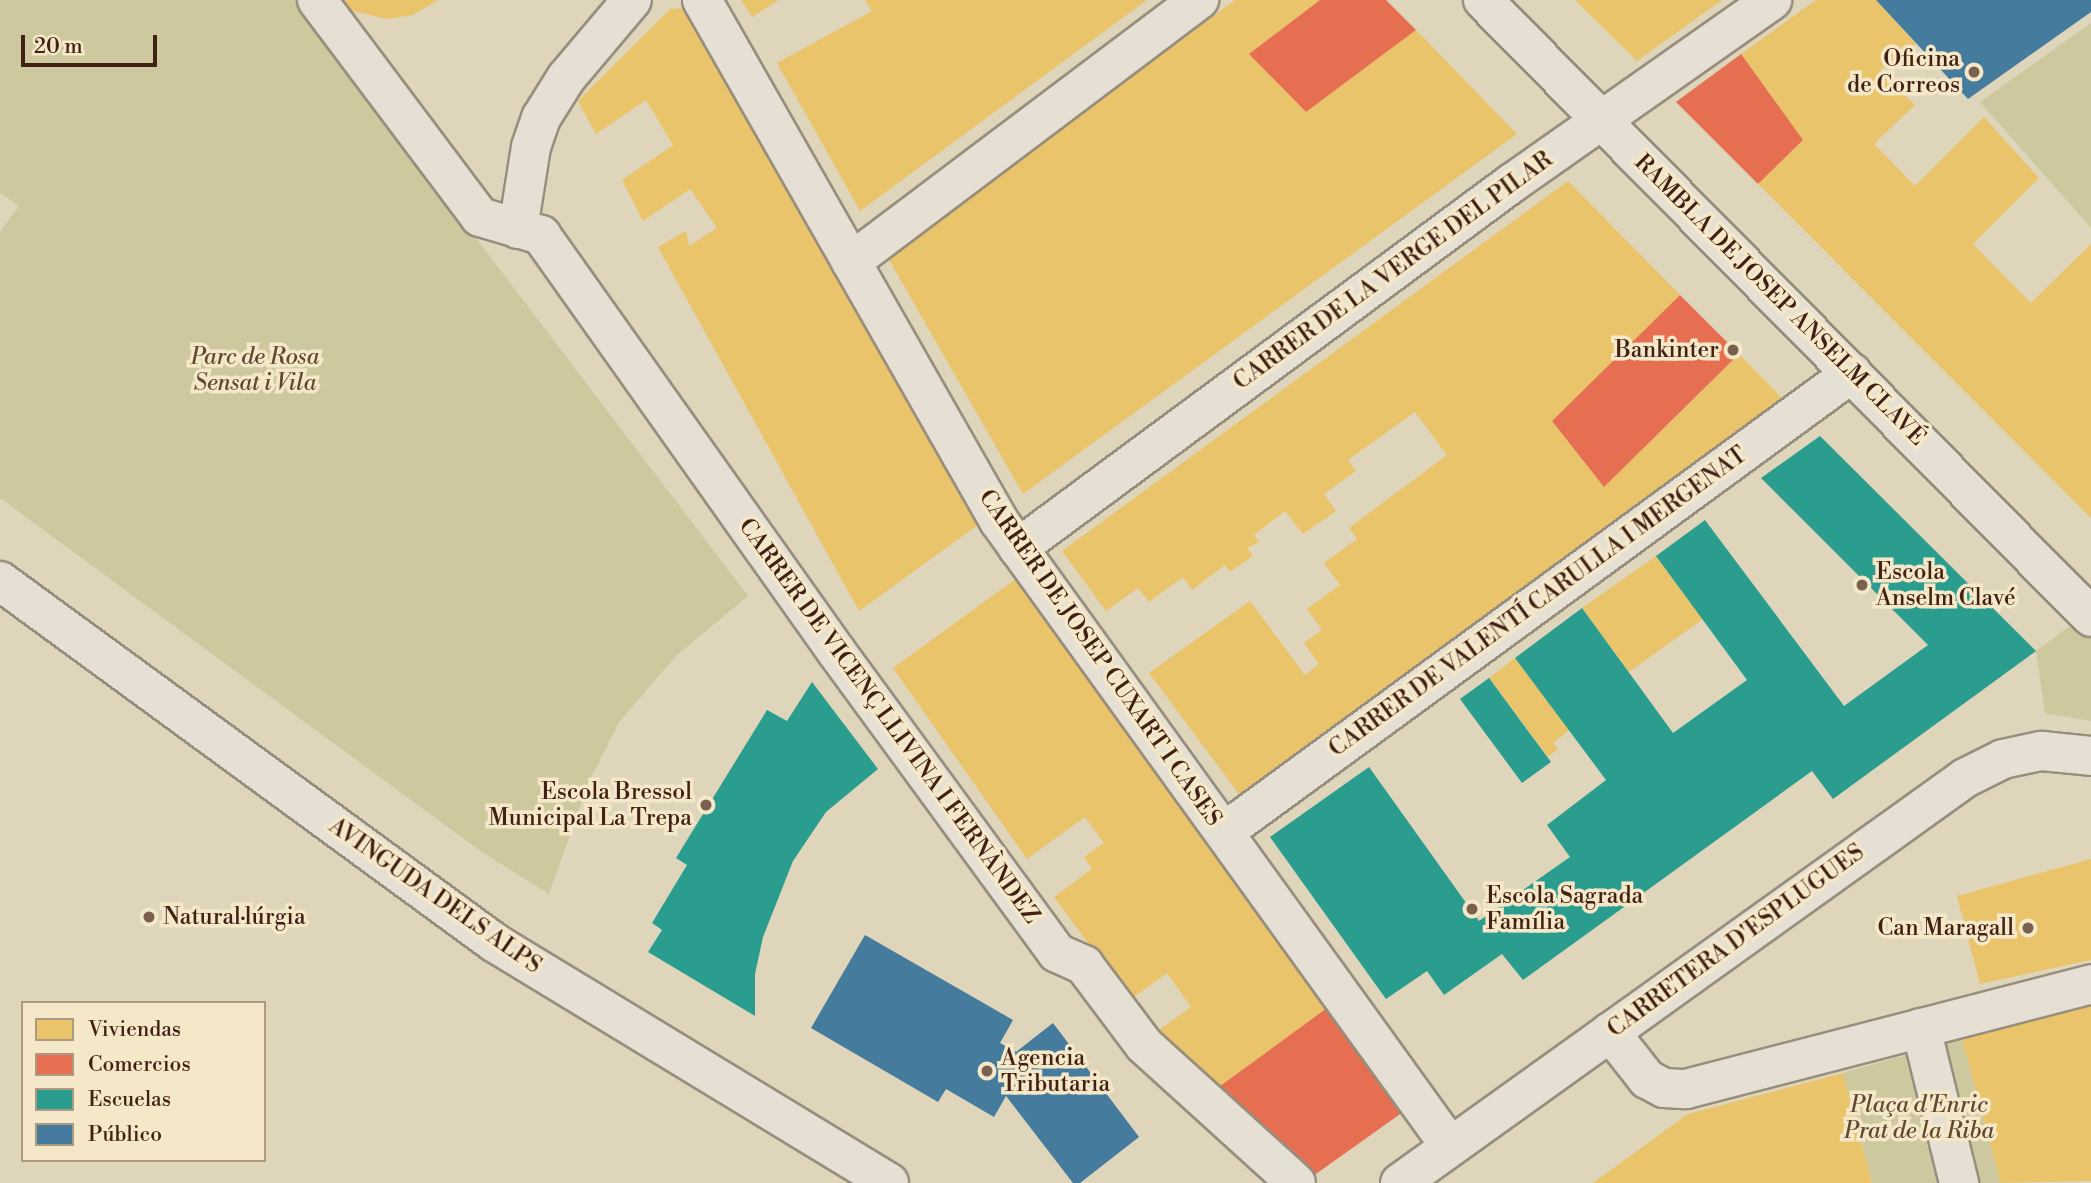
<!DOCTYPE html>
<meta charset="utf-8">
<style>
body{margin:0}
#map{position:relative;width:2091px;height:1183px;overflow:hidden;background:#dfd5bb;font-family:"Libre Bodoni",serif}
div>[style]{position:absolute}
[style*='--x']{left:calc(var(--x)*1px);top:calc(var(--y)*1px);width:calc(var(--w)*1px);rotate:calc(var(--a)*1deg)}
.green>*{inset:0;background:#cdc89d}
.homes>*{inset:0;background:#e9c46a}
.shops>*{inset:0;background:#e76f51}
.schools>*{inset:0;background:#2a9d8f}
.public>*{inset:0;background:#457b9d}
.roads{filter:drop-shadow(2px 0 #988e7d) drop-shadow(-2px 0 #988e7d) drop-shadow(0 2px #988e7d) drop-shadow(0 -2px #988e7d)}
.minor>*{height:38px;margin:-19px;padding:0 19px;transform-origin:19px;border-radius:19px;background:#e5e0d3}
.dots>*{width:19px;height:19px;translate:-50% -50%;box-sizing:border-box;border:4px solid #f4e8c9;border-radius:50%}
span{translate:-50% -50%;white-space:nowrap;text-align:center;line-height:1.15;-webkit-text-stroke:7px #f4e8c9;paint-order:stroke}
.poi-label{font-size:23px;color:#422115}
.right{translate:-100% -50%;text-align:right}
.left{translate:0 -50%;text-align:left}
.street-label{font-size:23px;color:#422115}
.park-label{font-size:23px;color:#614831;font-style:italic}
.legend{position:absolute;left:21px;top:1001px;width:245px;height:161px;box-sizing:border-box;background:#f4e8c9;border:2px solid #ad9881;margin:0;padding:9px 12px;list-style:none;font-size:21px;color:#422115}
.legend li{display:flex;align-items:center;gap:14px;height:35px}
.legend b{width:35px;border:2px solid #ad9881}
.scale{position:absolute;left:21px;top:35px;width:136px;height:32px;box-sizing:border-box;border:4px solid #422115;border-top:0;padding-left:9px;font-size:21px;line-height:24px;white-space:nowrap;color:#422115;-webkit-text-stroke:5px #f4e8c9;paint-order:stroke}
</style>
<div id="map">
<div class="green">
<i style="clip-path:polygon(0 0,295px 0,748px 596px,677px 655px,619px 722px,588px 784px,549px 894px,479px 850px,0 498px,0 232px,19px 206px,0 193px)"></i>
<i style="clip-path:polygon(2091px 23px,2091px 228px,1980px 102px)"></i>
<i style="clip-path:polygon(2091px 611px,2091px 721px,2045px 713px,2036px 651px)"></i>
<i style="clip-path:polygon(1963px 1039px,2001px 1183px,1872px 1183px,1843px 1073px)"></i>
</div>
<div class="homes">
<i style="clip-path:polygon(338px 0,438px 0,413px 15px,387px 19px,353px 11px)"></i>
<i style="clip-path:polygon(741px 0,779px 0,752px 17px)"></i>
<i style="clip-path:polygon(865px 0,1147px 0,860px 211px,777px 63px,872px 11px)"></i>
<i style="clip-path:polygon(1235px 0,1320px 0,1249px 54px,1306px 112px,1416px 30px,1517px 134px,1023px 494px,888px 258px)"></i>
<i style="clip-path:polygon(1575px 0,1722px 0,1637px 61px)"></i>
<i style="clip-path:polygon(1816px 0,1876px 0,1916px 44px,1880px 70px,1915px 105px,1874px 144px,1915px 186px,1984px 117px,2039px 178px,1973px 244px,2031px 303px,2091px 244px,2091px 518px,1758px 184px,1803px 140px,1741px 54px)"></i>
<i style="clip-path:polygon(686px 8px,978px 525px,859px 611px,658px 247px,686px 231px,689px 246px,717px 228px,690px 189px,643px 221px,622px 180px,673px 145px,646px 100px,596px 134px,578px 101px,670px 9px)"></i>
<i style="clip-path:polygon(1568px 181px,1680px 295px,1552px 421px,1604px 487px,1739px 354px,1782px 398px,1239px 794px,1149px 673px,1250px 601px,1305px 675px,1319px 664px,1304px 643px,1322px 630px,1307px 609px,1340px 585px,1324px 563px,1357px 539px,1349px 528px,1447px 455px,1415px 412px,1348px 460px,1356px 471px,1324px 494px,1336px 511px,1303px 534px,1285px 511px,1254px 535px,1259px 542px,1247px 548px,1253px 556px,1230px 572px,1225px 565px,1192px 590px,1183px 577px,1149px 602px,1138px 588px,1106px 611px,1062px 551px)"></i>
<i style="clip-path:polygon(1656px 556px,1703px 619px,1629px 672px,1582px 608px)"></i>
<i style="clip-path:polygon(1017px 578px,1327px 1008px,1216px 1089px,1155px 1033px,1191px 1007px,1167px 973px,1130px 1000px,1054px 897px,1092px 869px,1084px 857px,1104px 843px,1085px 817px,1027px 859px,893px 668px)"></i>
<i style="clip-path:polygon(1515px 658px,1571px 729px,1553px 743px,1558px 749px,1548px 757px,1489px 678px)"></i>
<i style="clip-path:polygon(2091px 859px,2091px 960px,1980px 984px,1957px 896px)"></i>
<i style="clip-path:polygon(2091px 1005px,2091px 1181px,2001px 1183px,1962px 1039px)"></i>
<i style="clip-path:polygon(1843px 1073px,1872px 1183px,1593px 1183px,1688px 1114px)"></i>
</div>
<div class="shops">
<i style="clip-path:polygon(1320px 0,1386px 0,1416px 30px,1306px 112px,1249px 54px)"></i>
<i style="clip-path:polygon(1741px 54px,1803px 140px,1758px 184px,1676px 102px)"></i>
<i style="clip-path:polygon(1680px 295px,1739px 354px,1604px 487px,1552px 421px)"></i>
<i style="clip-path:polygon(1327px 1008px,1403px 1112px,1313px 1176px,1216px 1089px)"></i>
</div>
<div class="schools">
<i style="clip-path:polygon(1820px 436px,2036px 651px,1833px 799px,1812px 771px,1523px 980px,1502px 954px,1444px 995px,1427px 971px,1386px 999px,1270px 837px,1369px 767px,1479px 921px,1570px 857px,1547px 825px,1606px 780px,1515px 658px,1582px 608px,1673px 733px,1747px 680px,1656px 556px,1705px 520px,1844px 706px,1928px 645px,1761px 478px)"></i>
<i style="clip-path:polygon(1489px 678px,1551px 762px,1522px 783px,1460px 699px)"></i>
<i style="clip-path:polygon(812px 682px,878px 769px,826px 812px,793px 861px,763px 937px,755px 974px,755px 1016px,648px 952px,662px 930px,652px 923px,687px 865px,676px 858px,767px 710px,787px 721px)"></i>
</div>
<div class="public">
<i style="clip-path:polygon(1876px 0,2091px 0,2091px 12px,1968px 99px)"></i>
<i style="clip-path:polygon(865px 935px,1013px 1020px,1000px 1043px,1016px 1052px,1053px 1023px,1139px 1137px,1080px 1183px,1073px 1183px,1006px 1096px,994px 1117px,946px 1089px,938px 1102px,811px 1028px)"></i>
</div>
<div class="roads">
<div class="minor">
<i style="--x:317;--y:0;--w:271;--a:53.1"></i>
<i style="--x:480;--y:217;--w:64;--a:16.4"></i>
<i style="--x:541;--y:235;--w:510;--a:54.66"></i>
<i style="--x:836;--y:651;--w:374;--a:53.8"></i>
<i style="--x:1057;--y:953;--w:30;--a:24"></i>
<i style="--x:1084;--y:965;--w:100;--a:53.1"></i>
<i style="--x:1144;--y:1045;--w:205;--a:42.2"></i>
<i style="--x:702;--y:0;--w:600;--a:60.31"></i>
<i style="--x:999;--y:521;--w:771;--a:54.19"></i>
<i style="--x:1483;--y:0;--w:866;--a:45.42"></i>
<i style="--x:518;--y:229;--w:83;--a:-81"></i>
<i style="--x:531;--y:147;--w:31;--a:-71"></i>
<i style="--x:541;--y:118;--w:47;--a:-58"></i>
<i style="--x:566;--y:78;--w:102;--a:-49.8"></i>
<i style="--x:851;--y:262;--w:436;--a:-37"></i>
<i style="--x:1018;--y:548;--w:614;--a:-36.46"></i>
<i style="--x:1512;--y:183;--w:318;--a:-35.1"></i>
<i style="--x:0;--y:581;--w:613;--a:36.18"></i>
<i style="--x:495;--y:943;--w:461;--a:31.3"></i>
<i style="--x:1224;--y:832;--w:778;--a:-36.16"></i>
<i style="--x:1921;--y:1028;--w:160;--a:76.2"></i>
<i style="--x:1610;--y:1032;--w:60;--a:51.8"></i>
<i style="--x:1647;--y:1079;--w:19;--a:28"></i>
<i style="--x:1664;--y:1088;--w:22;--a:3"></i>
<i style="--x:1686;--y:1089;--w:418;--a:-14.5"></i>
<i style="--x:1400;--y:1183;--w:695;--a:-35.63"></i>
<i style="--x:1965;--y:778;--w:42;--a:-26.6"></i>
<i style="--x:2003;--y:759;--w:40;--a:-12"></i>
<i style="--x:2042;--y:751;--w:49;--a:5.8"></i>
</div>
</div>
<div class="dots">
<i style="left:1974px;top:72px;background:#79604f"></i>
<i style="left:1733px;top:350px;background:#79604f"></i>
<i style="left:1862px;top:585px;background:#79604f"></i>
<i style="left:706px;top:805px;background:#79604f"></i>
<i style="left:1472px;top:909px;background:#79604f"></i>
<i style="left:149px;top:917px;background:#79604f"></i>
<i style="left:2028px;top:928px;background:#79604f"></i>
<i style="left:987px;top:1071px;background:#79604f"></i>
</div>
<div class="poi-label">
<span class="right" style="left:1960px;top:72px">Oficina<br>de Correos</span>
<span class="right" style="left:1719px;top:350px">Bankinter</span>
<span class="left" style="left:1876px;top:585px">Escola<br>Anselm Clavé</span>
<span class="right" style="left:692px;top:805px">Escola Bressol<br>Municipal La Trepa</span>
<span class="left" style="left:1486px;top:909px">Escola Sagrada<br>Família</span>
<span class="left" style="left:163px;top:917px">Natural·lúrgia</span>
<span class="right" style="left:2014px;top:928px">Can Maragall</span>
<span class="left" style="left:1001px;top:1071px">Agencia<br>Tributaria</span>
</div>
<div class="street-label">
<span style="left:1393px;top:271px;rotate:-36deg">CARRER DE LA VERGE DEL PILAR</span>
<span style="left:1780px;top:300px;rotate:45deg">RAMBLA DE JOSEP ANSELM CLAVÉ</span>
<span style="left:1538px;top:602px;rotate:-36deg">CARRER DE VALENTÍ CARULLA I MERGENAT</span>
<span style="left:1100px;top:658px;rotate:55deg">CARRER DE JOSEP CUXART I CASES</span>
<span style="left:889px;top:721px;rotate:54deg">CARRER DE VICENÇ LLIVINA I FERNÀNDEZ</span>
<span style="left:435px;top:896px;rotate:35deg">AVINGUDA DELS ALPS</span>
<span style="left:1736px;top:941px;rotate:-36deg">CARRETERA D'ESPLUGUES</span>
</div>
<div class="park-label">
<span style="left:255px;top:370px">Parc de Rosa<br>Sensat i Vila</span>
<span style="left:1919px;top:1118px">Plaça d'Enric<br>Prat de la Riba</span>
</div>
<ul class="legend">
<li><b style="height:19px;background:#e9c46a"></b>Viviendas</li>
<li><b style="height:19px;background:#e76f51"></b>Comercios</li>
<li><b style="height:19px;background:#2a9d8f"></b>Escuelas</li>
<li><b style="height:19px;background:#457b9d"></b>Público</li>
</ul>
<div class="scale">20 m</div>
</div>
